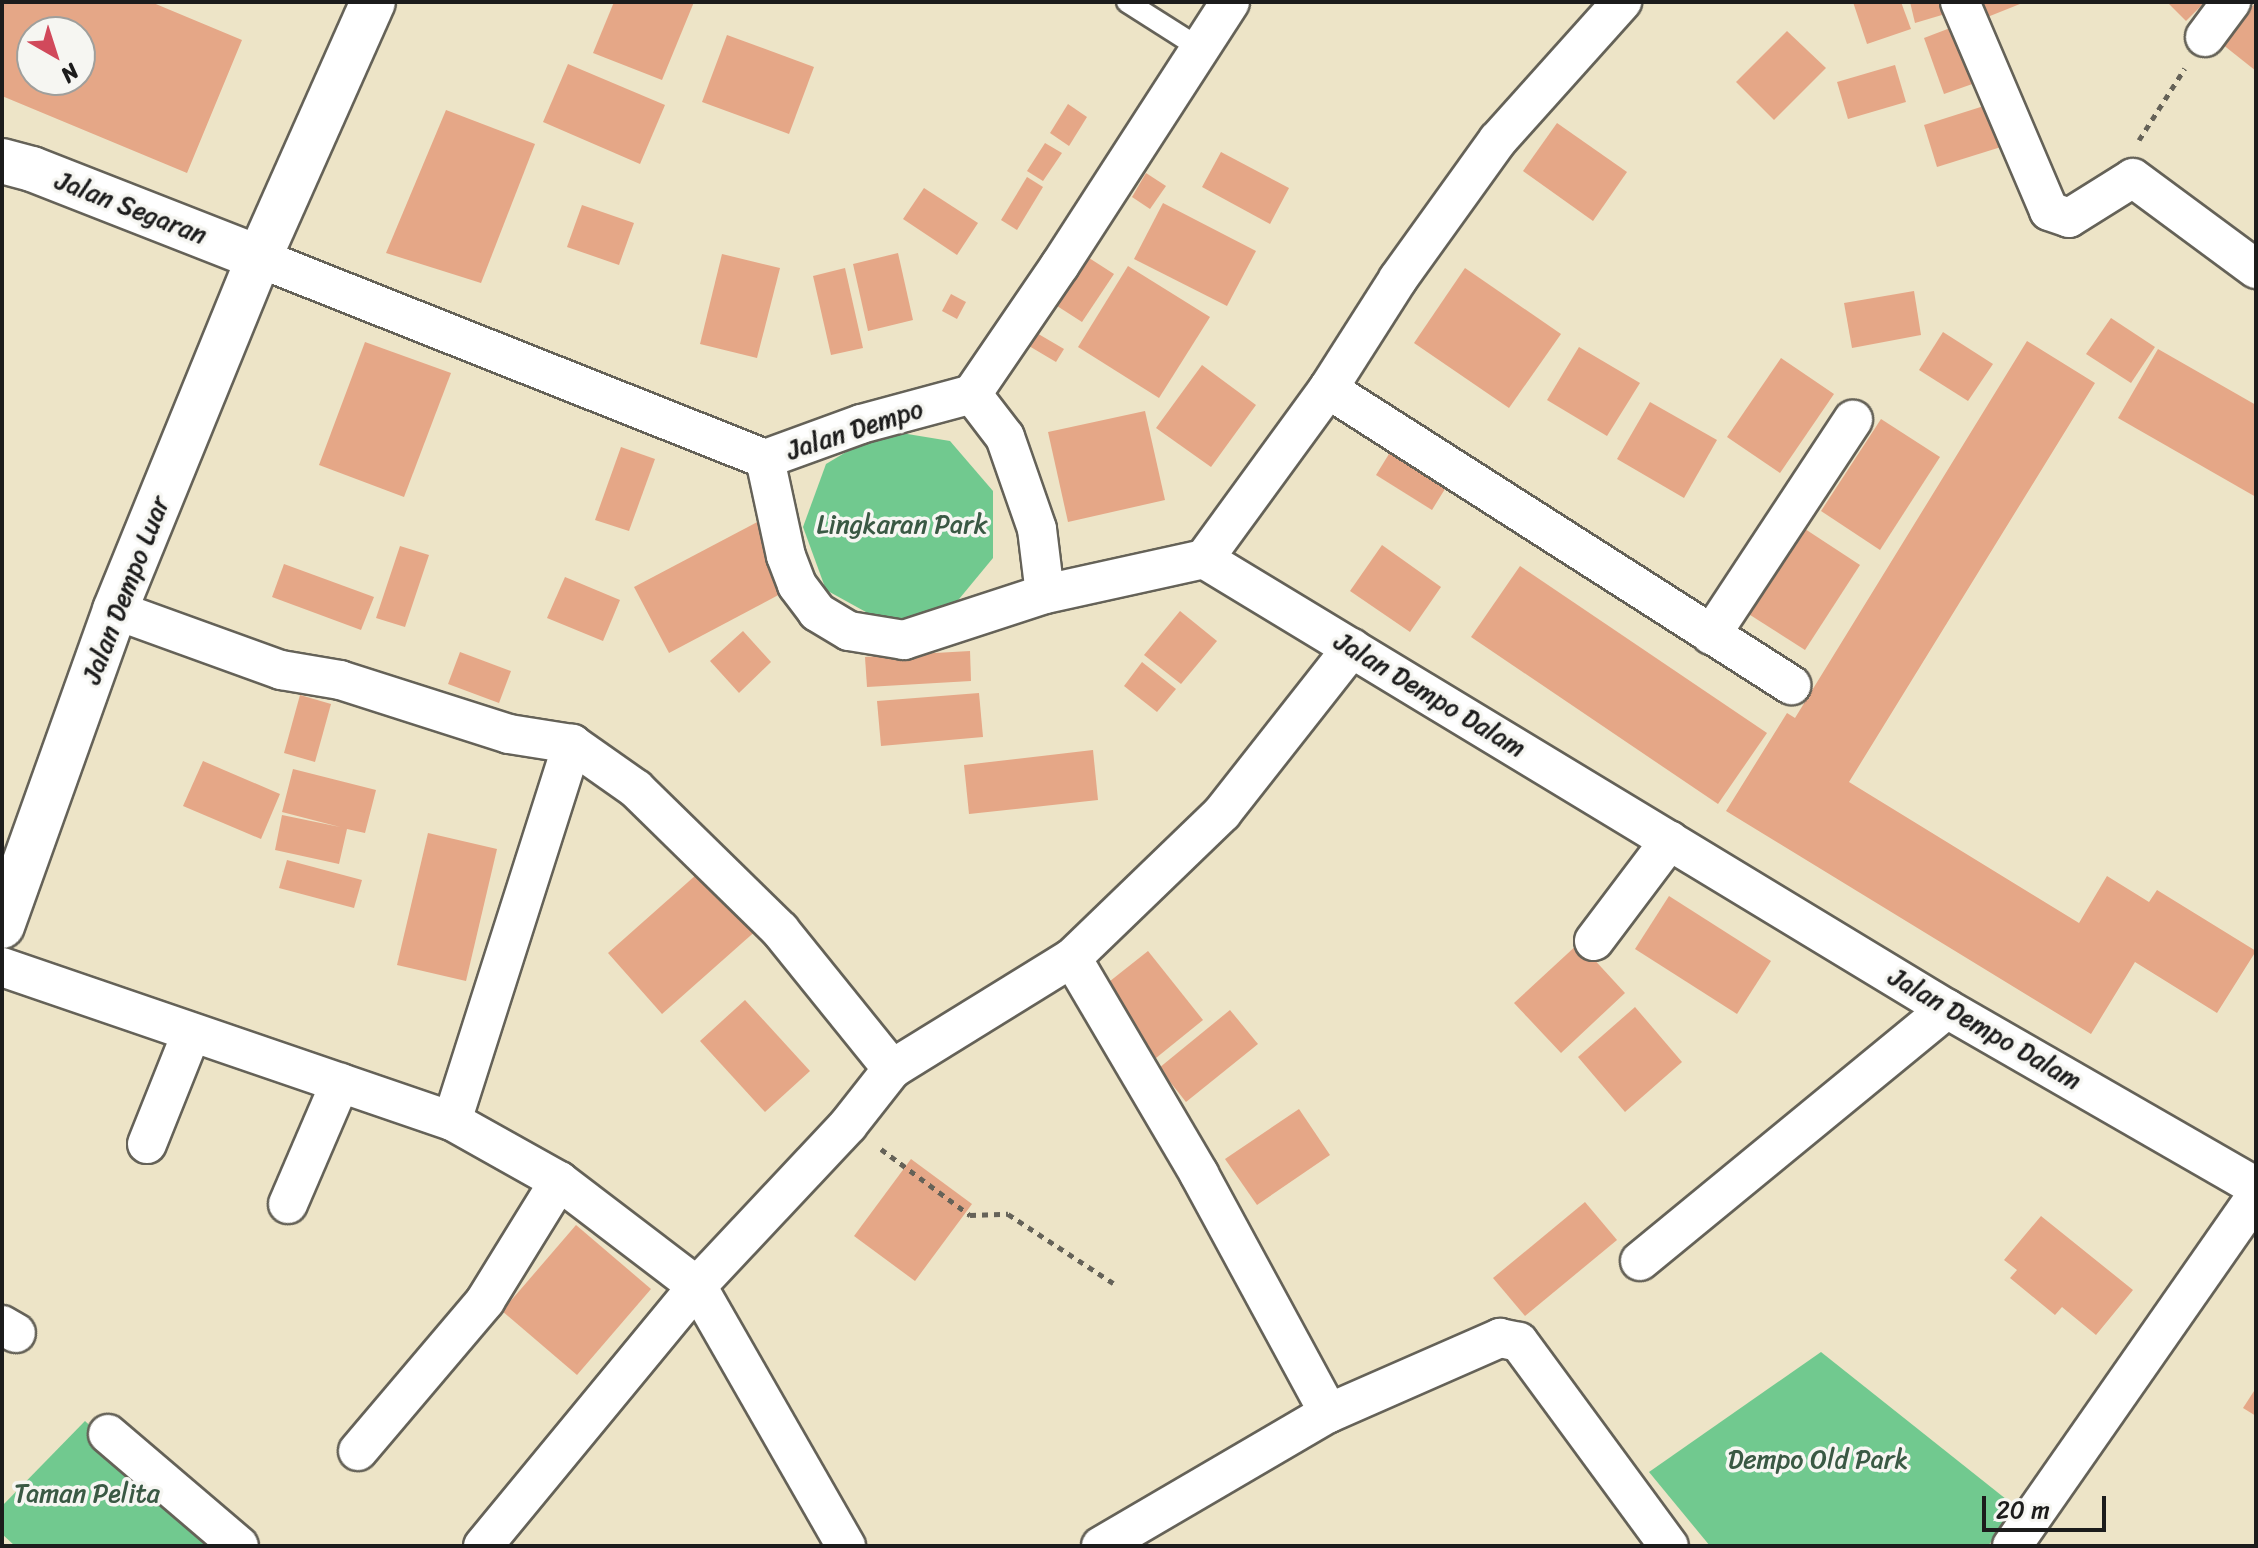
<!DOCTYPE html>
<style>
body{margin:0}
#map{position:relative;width:2258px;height:1548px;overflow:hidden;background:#ede4c7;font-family:Sriracha,sans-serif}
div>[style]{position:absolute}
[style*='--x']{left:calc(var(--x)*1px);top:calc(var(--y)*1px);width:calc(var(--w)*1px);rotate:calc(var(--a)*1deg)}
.green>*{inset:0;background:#71c98f}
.building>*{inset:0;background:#e5a787}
.path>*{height:5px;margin-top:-2.5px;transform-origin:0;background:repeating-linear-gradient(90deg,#656258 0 6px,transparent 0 12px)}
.roads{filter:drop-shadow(2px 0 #656258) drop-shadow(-2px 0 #656258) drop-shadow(0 2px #656258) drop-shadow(0 -2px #656258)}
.lane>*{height:20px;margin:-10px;padding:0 10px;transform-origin:10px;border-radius:10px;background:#fff}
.street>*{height:38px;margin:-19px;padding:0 19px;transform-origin:19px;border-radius:19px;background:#fff}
.secondary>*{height:44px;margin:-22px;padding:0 22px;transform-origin:22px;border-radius:22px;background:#fff}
span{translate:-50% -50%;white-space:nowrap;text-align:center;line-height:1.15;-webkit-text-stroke:7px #f6f6f2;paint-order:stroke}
.street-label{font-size:26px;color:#1c1c1c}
.park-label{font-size:26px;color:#3a5944}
.frame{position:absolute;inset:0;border:4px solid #1c1c1c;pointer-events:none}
.north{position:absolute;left:16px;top:16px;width:80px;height:80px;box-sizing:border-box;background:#f6f6f2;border:2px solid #9f9f9c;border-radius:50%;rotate:141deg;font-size:22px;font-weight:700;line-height:32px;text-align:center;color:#1c1c1c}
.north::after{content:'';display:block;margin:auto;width:28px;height:36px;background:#d1495b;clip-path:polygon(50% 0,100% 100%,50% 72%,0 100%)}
.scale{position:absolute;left:1982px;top:1496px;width:124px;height:36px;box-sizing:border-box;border:4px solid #1c1c1c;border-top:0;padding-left:10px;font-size:24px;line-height:28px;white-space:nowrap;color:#1c1c1c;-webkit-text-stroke:6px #f6f6f2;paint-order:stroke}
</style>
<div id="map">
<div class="green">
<i style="clip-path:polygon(883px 430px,950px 441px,993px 491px,993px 558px,950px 610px,884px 622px,826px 590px,803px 527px,826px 464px)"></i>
<i style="clip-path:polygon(1821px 1352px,2016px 1507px,1988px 1546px,1710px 1546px,1649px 1472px)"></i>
<i style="clip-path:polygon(85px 1421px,221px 1546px,15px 1546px,2px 1534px,2px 1506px)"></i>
</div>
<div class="building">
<i style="clip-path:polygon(evenodd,2px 2px,151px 2px,242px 40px,187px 173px,2px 96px,2px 2px,32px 32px,80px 32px,80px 80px,32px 80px,32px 32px)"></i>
<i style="clip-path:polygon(614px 2px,694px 2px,662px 80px,593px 53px)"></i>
<i style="clip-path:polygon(1853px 2px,1901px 2px,1911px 29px,1867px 44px)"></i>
<i style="clip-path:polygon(1910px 2px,1950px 2px,1952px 12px,1915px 23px)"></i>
<i style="clip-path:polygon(1979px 2px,2025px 2px,1985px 18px)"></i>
<i style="clip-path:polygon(2167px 2px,2205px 2px,2186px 21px)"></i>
<i style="clip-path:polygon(2256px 2px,2256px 71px,2222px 44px)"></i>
<i style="clip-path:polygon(1958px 25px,1978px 82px,1944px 94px,1924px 38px)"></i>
<i style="clip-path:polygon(1787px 31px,1826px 68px,1774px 120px,1736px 82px)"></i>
<i style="clip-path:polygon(727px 35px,814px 67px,789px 134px,702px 102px)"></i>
<i style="clip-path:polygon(568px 64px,665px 105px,640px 164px,543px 122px)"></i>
<i style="clip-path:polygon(1895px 65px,1906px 102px,1848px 119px,1837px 82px)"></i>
<i style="clip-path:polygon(1068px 104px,1087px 117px,1069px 146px,1050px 133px)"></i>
<i style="clip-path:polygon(1987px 105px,2001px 147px,1937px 167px,1924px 125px)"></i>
<i style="clip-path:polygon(446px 110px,535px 144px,481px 283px,386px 253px)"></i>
<i style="clip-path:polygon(1557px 123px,1627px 172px,1593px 221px,1523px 171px)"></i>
<i style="clip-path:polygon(1045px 143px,1062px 153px,1043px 181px,1027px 171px)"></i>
<i style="clip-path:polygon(1221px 152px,1289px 188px,1270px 224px,1202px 187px)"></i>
<i style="clip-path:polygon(1146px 173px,1166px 186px,1150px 209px,1132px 197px)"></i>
<i style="clip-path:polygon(1027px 177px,1043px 187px,1017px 230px,1001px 220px)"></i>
<i style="clip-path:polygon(924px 188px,978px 223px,957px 255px,903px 219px)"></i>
<i style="clip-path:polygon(1163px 203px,1256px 251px,1227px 306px,1134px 259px)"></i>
<i style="clip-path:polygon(582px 205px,634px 223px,619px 265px,567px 247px)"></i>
<i style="clip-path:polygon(898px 253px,913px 320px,868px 331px,853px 264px)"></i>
<i style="clip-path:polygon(722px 254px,780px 268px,757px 358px,700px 344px)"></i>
<i style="clip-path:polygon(1086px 256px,1114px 274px,1082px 322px,1054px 304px)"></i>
<i style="clip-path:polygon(1128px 266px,1210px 317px,1159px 398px,1078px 347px)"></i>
<i style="clip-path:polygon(845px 268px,863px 348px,831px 355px,813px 276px)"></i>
<i style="clip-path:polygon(1465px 268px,1561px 334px,1509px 408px,1414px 343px)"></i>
<i style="clip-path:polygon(1914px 291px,1921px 335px,1852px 348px,1844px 303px)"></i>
<i style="clip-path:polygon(951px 294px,966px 302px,957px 319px,942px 311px)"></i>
<i style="clip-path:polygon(2111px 318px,2155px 347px,2131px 383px,2086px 354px)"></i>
<i style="clip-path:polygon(1035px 332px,1064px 349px,1056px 362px,1029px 346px)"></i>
<i style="clip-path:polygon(1943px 332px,1993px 364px,1968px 401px,1919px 370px)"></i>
<i style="clip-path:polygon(2027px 341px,2095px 383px,1849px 782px,2079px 923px,2107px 876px,2149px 902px,2157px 890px,2256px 951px,2217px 1013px,2135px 962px,2091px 1034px,1726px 811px,1787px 713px,1795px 718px)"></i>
<i style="clip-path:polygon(365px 342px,451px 373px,404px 497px,319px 465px)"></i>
<i style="clip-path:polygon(1579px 347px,1640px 383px,1607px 436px,1547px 400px)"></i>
<i style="clip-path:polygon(2158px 349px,2256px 405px,2256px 497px,2118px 418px)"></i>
<i style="clip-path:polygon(1781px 358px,1834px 394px,1780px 473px,1727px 437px)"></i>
<i style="clip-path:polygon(1202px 365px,1256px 405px,1211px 467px,1156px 428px)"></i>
<i style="clip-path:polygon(1650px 402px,1717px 440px,1684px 498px,1617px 459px)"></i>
<i style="clip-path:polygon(1145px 411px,1165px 500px,1068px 522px,1048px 432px)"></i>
<i style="clip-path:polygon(1881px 419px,1940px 457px,1880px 550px,1821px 511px)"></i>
<i style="clip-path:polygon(1397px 441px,1453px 476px,1432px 510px,1376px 475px)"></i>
<i style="clip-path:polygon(621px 447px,655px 459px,629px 531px,595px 520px)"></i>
<i style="clip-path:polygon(765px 518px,786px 591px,669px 653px,634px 587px)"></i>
<i style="clip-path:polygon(1802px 527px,1860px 565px,1805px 650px,1747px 613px)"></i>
<i style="clip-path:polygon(1382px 545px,1441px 587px,1410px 632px,1350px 591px)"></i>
<i style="clip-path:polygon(400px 546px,429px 555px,405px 627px,376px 618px)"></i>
<i style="clip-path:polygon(284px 564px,374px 597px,361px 630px,272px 597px)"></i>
<i style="clip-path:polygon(1520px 566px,1767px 733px,1718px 804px,1471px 637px)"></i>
<i style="clip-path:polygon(565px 577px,620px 600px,603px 641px,547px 618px)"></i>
<i style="clip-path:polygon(1180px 611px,1217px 641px,1181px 684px,1144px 655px)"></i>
<i style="clip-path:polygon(743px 631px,771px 662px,739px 693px,710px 661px)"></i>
<i style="clip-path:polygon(970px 651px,971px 681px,867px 687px,865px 657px)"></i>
<i style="clip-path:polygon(460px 652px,511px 671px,499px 703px,448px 684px)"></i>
<i style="clip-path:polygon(1142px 662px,1176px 689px,1157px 712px,1124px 686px)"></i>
<i style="clip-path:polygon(979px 693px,983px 737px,881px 746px,877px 701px)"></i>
<i style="clip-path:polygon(300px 695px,331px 704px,315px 762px,284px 753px)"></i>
<i style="clip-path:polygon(1093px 750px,1098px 800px,969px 814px,964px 765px)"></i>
<i style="clip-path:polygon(203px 761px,280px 794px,261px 839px,183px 806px)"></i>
<i style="clip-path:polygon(293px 769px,376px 790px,365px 833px,347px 829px,339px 864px,275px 850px,282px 815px,340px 827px,282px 812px)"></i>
<i style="clip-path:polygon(428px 833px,497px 849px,466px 981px,397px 965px)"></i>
<i style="clip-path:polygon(287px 860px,362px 880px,354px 908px,279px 888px)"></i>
<i style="clip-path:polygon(705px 867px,759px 928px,662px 1014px,608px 953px)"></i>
<i style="clip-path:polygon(1669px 896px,1771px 961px,1737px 1014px,1635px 949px)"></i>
<i style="clip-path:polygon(1579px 943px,1625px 993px,1561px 1053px,1514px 1003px)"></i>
<i style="clip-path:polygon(1148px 951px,1203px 1020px,1156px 1058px,1100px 989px)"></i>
<i style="clip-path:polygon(745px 1000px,810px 1071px,765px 1112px,700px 1041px)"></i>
<i style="clip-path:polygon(1635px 1007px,1682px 1062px,1625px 1112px,1578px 1057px)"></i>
<i style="clip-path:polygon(1230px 1010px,1258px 1044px,1186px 1102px,1159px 1068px)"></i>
<i style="clip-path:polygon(1299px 1109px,1330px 1155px,1257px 1205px,1225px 1159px)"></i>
<i style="clip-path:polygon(911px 1159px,972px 1204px,915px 1281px,854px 1236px)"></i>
<i style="clip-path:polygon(1585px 1202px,1617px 1240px,1525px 1316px,1493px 1278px)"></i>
<i style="clip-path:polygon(2041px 1216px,2133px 1290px,2096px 1335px,2062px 1307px,2055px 1315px,2010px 1278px,2017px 1270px,2004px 1260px)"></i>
<i style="clip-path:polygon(576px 1225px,651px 1289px,577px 1375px,502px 1311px)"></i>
<i style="clip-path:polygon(2256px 1388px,2256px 1416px,2243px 1408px)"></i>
</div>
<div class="path">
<i style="--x:2139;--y:140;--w:85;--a:-57.4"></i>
<i style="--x:881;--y:1149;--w:111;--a:36.6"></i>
<i style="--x:970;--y:1215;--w:38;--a:-2"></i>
<i style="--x:1008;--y:1214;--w:126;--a:33.3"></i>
</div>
<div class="roads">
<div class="lane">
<i style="--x:1127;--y:2;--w:88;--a:32.4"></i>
</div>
<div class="street">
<i style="--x:1960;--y:2;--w:227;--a:66.9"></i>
<i style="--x:2049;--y:211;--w:21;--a:19"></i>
<i style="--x:2069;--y:218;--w:75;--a:-32"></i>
<i style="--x:2133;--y:178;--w:153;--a:36.5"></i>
<i style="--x:2205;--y:37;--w:44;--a:-53.4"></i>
<i style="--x:259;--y:258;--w:544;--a:21.66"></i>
<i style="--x:765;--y:459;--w:102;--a:-20"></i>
<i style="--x:861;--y:424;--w:115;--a:-15.1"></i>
<i style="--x:972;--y:394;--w:156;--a:-55.7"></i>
<i style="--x:1060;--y:265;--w:313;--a:-57.1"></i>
<i style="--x:1328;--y:389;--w:550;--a:32.59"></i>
<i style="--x:972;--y:394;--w:54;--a:52.5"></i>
<i style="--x:1005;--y:437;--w:97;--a:70.8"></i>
<i style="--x:1037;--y:529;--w:65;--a:83"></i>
<i style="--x:765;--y:459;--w:99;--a:77.8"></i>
<i style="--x:786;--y:556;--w:31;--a:69"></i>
<i style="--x:797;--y:585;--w:34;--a:53"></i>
<i style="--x:817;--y:612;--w:37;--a:31"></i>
<i style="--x:849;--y:631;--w:56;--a:9.3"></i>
<i style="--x:904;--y:640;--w:148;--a:-18.1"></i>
<i style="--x:1045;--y:594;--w:163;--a:-12.4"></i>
<i style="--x:1204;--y:559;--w:869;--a:31.2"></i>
<i style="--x:1947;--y:1009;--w:357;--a:29.9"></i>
<i style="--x:1204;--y:559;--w:210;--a:-53.9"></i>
<i style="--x:1328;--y:389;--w:130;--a:-57.5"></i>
<i style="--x:1398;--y:279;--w:171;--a:-54.3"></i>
<i style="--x:1498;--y:140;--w:186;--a:-48.1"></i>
<i style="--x:115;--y:610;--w:177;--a:19.9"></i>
<i style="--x:281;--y:670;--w:60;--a:9.6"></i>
<i style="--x:340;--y:680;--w:177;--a:17.7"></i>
<i style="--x:509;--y:734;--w:64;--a:9"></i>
<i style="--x:572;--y:744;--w:78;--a:35.1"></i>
<i style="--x:636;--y:789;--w:202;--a:44.4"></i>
<i style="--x:780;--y:930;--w:179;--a:51.1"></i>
<i style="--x:1711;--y:635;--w:258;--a:-56.6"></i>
<i style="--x:1594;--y:941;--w:126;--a:-53"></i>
<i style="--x:1072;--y:958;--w:251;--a:59.5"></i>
<i style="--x:1199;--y:1174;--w:272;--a:61.5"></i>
<i style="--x:1329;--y:1413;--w:187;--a:-23.7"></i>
<i style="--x:1500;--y:1338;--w:19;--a:12"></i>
<i style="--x:1519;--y:1342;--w:253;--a:53.7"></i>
<i style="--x:2;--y:967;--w:476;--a:18.9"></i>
<i style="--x:452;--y:1121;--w:123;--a:29.3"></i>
<i style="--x:559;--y:1181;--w:173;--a:37.3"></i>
<i style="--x:697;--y:1286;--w:300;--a:60.2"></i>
<i style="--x:452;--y:1121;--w:396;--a:-72.3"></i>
<i style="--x:147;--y:1144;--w:118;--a:-68.2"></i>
<i style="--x:288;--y:1204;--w:132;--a:-66.7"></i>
<i style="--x:1640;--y:1261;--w:397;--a:-39.4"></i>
<i style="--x:2;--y:1325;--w:16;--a:30"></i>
<i style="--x:108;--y:1434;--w:172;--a:40.5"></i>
<i style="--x:358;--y:1451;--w:197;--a:-49.7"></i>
<i style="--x:485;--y:1301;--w:141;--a:-58.3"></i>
<i style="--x:483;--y:1546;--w:337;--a:-50.5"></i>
<i style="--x:697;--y:1286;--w:221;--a:-46.8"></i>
<i style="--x:848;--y:1125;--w:71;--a:-51.8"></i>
<i style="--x:892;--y:1069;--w:211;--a:-31.7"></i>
<i style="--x:1072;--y:958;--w:209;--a:-44"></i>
<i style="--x:1222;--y:813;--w:210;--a:-51.8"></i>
<i style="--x:1101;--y:1546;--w:264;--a:-30.3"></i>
<i style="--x:2012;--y:1546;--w:427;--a:-55.1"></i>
</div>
<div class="secondary">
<i style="--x:2;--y:161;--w:31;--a:15"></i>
<i style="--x:32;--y:169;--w:244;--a:21.4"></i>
<i style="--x:2;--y:926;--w:336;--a:-70.3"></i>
<i style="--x:115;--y:610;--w:380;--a:-67.8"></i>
<i style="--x:259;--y:258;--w:280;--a:-66"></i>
</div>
</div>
<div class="street-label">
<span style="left:131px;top:208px;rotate:21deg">Jalan Segaran</span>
<span style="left:855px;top:430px;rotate:-18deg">Jalan Dempo</span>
<span style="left:126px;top:590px;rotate:-69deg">Jalan Dempo Luar</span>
<span style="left:1430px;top:695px;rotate:31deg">Jalan Dempo Dalam</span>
<span style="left:1985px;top:1029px;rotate:30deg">Jalan Dempo Dalam</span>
</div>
<div class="park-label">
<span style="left:902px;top:525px">Lingkaran Park</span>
<span style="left:1818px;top:1460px">Dempo Old Park</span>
<span style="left:87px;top:1494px">Taman Pelita</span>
</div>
<div class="frame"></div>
<div class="north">N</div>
<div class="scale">20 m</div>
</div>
